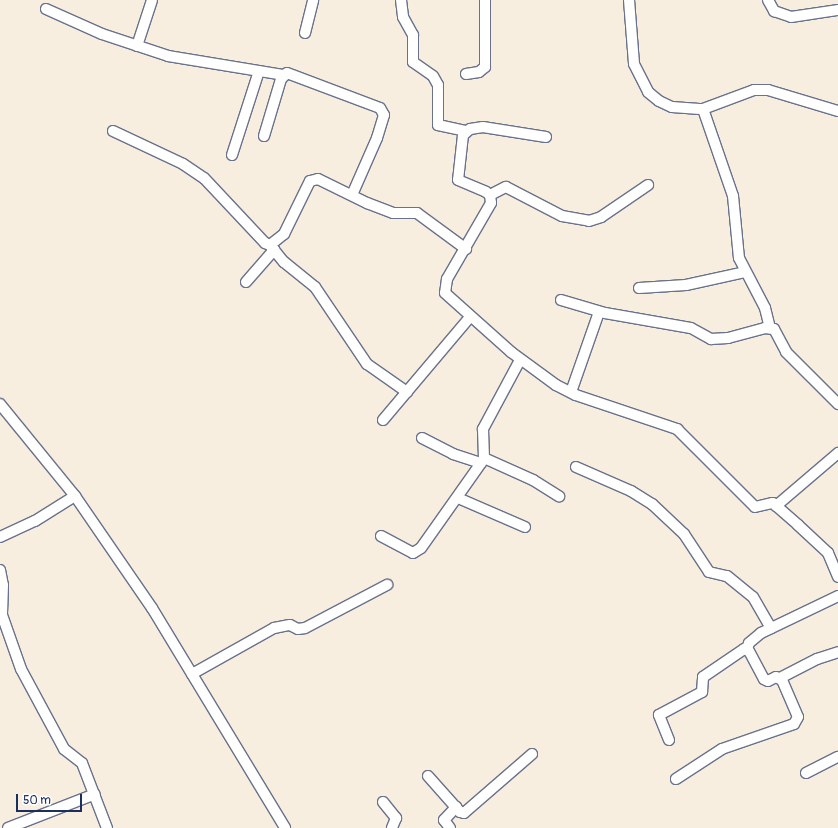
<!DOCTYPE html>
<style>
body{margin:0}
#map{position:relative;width:838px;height:828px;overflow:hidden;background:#f8eedf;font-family:Pangolin,sans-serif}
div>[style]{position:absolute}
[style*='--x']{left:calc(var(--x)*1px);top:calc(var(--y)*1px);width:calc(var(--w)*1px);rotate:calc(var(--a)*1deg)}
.roads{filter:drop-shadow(1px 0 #68728b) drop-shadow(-1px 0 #68728b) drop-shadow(0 1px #68728b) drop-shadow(0 -1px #68728b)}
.minor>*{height:10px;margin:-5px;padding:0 5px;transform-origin:5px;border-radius:5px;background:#fff}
span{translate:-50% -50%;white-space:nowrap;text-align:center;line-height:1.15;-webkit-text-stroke:4px #fff;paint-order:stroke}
.scale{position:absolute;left:16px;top:794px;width:66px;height:18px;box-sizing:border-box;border:2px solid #1b2f5e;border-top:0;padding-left:5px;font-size:12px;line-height:14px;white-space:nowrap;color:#1b2f5e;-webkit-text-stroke:3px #fff;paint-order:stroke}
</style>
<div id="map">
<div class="roads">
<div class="minor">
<i style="--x:401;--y:0;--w:17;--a:83"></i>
<i style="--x:403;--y:17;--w:21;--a:61"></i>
<i style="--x:413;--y:35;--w:27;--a:90"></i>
<i style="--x:413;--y:62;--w:24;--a:35"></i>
<i style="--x:433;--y:76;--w:10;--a:61"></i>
<i style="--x:438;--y:85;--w:40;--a:90"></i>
<i style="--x:438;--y:125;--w:29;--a:12"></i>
<i style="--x:629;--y:0;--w:64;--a:85.5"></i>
<i style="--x:634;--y:64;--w:31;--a:63"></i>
<i style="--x:648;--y:92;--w:14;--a:39"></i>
<i style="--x:659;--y:101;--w:14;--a:25"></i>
<i style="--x:672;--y:107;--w:31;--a:4"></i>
<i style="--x:703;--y:109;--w:54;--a:-20.4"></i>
<i style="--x:754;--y:90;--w:14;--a:0"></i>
<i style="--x:768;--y:90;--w:73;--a:16.7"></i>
<i style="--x:768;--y:0;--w:13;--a:61"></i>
<i style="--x:774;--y:11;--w:18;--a:19"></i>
<i style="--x:791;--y:17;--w:48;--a:-8.5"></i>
<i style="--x:46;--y:9;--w:61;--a:24.1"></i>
<i style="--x:102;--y:34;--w:70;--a:18.4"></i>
<i style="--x:168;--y:56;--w:118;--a:9.3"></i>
<i style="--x:305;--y:33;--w:34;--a:-76"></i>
<i style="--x:137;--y:46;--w:48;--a:-71.9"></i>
<i style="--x:466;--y:74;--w:13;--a:-9"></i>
<i style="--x:479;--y:72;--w:8;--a:-40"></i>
<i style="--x:485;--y:67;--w:67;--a:-90"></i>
<i style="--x:703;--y:109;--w:92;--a:71"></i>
<i style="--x:733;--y:196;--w:62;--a:84.5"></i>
<i style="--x:739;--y:258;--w:56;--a:62.5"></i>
<i style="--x:765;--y:308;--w:21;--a:76"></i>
<i style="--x:113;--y:131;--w:77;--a:25.2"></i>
<i style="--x:183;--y:164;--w:25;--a:34"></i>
<i style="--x:204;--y:178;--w:89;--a:46.8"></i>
<i style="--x:265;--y:243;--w:5;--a:22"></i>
<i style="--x:270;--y:245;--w:18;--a:-38"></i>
<i style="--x:284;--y:234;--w:59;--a:-63.9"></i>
<i style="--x:310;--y:181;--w:8;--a:-14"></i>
<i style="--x:318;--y:179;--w:55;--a:26.1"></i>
<i style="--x:367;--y:203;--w:28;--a:21"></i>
<i style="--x:393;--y:213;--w:24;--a:0"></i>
<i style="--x:417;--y:213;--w:61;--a:36.3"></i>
<i style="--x:264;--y:136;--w:59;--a:-73.4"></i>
<i style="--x:281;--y:79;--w:8;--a:-45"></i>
<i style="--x:287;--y:73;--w:99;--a:20.6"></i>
<i style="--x:380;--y:108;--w:8;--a:60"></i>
<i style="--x:384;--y:115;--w:24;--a:107"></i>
<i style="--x:377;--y:138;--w:62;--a:113.7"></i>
<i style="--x:546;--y:137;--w:64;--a:-171"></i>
<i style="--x:483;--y:127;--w:13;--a:171"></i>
<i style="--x:470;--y:129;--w:9;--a:139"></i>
<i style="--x:463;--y:135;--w:45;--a:96.3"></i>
<i style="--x:458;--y:180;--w:30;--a:23"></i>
<i style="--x:486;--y:192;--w:5;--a:37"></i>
<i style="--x:490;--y:195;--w:8;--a:83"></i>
<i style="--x:491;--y:203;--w:88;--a:120.1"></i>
<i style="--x:447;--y:279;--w:14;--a:98"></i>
<i style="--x:445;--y:293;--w:89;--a:41.8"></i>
<i style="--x:511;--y:352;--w:56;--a:36.3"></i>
<i style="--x:556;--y:385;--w:22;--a:27"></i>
<i style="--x:576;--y:395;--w:107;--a:18.6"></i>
<i style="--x:677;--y:429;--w:110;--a:45"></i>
<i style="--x:755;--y:507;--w:18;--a:-13"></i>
<i style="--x:773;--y:503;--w:33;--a:41"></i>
<i style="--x:798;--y:525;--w:41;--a:43"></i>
<i style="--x:828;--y:553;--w:26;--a:67"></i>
<i style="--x:232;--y:155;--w:88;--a:-72.2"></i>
<i style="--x:490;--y:195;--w:18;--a:-27"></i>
<i style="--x:506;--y:187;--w:63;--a:27.4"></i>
<i style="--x:562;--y:216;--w:27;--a:10"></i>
<i style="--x:589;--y:221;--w:13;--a:-18"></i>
<i style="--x:601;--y:217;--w:57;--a:-34.2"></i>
<i style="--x:270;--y:245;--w:22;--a:51"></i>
<i style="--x:284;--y:262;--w:40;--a:39"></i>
<i style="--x:315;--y:287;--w:93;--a:56"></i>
<i style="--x:367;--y:364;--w:49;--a:35"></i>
<i style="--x:246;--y:282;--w:43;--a:-48.8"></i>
<i style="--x:639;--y:288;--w:47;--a:-3.7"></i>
<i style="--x:686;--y:285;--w:60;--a:-12.4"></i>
<i style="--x:561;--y:300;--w:46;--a:16.5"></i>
<i style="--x:605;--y:313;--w:87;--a:9.9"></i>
<i style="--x:691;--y:328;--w:23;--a:29"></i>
<i style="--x:711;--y:339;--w:17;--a:-3"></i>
<i style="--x:728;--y:338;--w:38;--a:-15"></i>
<i style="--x:765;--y:328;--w:9;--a:6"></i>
<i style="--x:774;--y:329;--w:26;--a:62"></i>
<i style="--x:786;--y:352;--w:74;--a:45"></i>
<i style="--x:571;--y:392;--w:85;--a:-70.7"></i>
<i style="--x:0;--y:404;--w:119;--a:50.8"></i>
<i style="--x:75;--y:496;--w:136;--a:55.5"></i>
<i style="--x:152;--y:608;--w:257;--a:58.8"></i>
<i style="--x:383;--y:420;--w:135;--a:-49.8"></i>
<i style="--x:422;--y:438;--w:35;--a:27"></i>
<i style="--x:453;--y:454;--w:29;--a:18"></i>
<i style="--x:484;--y:458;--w:54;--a:24.2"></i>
<i style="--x:533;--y:480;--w:31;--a:32"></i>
<i style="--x:576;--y:467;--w:60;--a:23.6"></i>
<i style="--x:631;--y:491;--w:25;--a:32"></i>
<i style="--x:652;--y:504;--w:44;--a:43.2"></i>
<i style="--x:684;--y:534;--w:45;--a:56.7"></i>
<i style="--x:709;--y:572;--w:18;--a:13"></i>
<i style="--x:727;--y:576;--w:33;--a:39"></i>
<i style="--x:753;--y:597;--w:36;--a:60"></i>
<i style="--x:458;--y:498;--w:73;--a:23.4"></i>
<i style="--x:776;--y:506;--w:82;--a:-40.5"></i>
<i style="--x:381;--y:536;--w:36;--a:28"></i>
<i style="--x:413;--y:553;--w:9;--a:-32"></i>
<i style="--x:421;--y:548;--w:104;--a:-54.8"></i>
<i style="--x:481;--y:463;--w:6;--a:-59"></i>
<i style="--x:484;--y:458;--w:29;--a:-92"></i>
<i style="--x:483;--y:429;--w:78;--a:-61.8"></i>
<i style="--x:0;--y:537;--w:38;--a:-25"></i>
<i style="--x:35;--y:521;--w:47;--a:-32"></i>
<i style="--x:0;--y:570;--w:15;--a:79"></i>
<i style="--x:3;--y:585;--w:30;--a:92"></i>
<i style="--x:2;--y:615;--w:57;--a:70.6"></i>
<i style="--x:21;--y:669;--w:91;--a:61.7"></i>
<i style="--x:64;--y:749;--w:23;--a:38"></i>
<i style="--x:82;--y:763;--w:70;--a:69"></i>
<i style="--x:747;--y:649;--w:6;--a:-72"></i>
<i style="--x:749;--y:643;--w:16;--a:-40"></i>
<i style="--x:761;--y:633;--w:85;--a:-25.7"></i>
<i style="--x:192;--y:674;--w:94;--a:-29.3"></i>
<i style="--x:274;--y:628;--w:16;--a:-11"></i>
<i style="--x:290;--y:625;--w:9;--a:27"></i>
<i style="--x:298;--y:629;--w:7;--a:-8"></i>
<i style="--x:305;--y:628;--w:93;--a:-27.7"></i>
<i style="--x:780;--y:678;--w:42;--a:-27.2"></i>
<i style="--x:817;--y:659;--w:22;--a:-18"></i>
<i style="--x:669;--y:740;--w:27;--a:-112"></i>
<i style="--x:659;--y:715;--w:49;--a:-28.1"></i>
<i style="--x:702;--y:692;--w:15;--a:-86"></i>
<i style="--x:703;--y:677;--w:50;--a:-34.3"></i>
<i style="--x:744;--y:649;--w:5;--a:22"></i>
<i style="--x:749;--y:651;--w:32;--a:62"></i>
<i style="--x:764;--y:679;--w:4;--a:27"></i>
<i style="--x:768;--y:681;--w:9;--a:-27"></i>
<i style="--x:776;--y:677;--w:7;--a:27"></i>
<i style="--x:782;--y:680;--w:40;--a:66.6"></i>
<i style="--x:798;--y:717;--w:8;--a:120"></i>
<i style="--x:794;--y:724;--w:76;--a:160.9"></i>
<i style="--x:722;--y:749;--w:55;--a:146.9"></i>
<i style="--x:806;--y:773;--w:36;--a:-27"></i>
<i style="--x:428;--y:776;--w:48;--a:48.4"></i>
<i style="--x:460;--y:812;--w:4;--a:14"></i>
<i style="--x:464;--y:813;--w:90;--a:-40.9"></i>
<i style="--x:383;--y:802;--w:21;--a:51"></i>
<i style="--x:396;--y:818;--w:11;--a:112"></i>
<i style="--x:8;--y:828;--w:93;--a:-21.3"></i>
<i style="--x:450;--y:828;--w:10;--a:-127"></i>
<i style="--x:444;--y:820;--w:18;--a:-47"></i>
</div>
</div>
<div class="scale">50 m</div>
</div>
